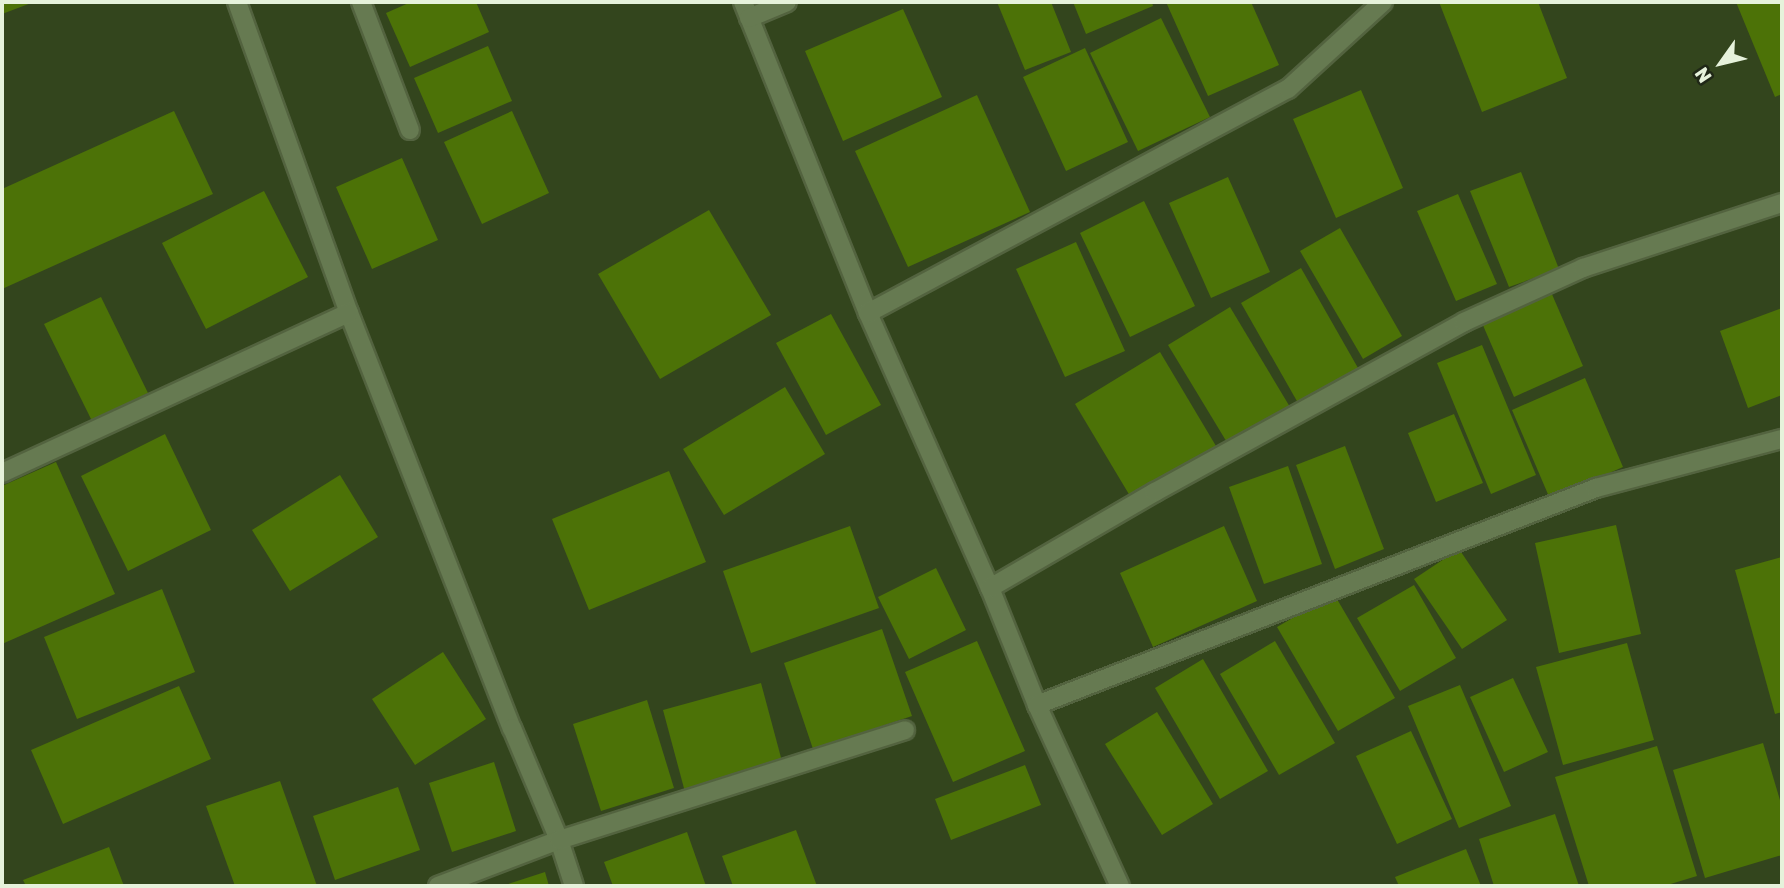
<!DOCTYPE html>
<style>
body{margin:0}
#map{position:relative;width:1784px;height:888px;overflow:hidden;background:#33451d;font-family:Rubik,sans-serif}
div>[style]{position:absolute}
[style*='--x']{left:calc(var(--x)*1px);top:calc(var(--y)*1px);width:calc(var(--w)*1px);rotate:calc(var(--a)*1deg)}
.building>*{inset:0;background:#4c7207}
.roads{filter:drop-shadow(2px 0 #53633f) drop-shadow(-2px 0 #53633f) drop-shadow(0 2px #53633f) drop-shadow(0 -2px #53633f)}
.minor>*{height:18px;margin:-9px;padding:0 9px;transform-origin:9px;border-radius:9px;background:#667a51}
span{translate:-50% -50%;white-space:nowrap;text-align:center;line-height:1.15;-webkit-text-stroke:5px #202817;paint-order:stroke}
.frame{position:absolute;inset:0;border:4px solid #e6f2db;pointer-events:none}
.north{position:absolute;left:1686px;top:28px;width:70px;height:70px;-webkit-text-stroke:5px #202817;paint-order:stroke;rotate:236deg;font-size:19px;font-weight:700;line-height:28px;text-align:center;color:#e6f2db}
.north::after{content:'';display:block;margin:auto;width:24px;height:32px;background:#e6f2db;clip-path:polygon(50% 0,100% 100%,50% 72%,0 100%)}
</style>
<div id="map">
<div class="building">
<i style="clip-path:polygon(2px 2px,34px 2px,2px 14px)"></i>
<i style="clip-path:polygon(411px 2px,476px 2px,489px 32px,410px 67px,386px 13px)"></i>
<i style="clip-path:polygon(997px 2px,1051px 2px,1071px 52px,1025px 70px)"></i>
<i style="clip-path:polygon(1073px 2px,1152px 2px,1153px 6px,1086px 34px)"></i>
<i style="clip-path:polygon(1166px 2px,1251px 2px,1279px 65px,1208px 96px)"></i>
<i style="clip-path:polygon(1439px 2px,1538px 2px,1567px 78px,1482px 112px)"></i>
<i style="clip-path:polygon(1736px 2px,1782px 2px,1782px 94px,1775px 97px)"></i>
<i style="clip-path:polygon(903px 9px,942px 97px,843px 141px,805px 51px)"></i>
<i style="clip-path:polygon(1161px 18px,1210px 117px,1138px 151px,1090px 53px)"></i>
<i style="clip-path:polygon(488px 46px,512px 101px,438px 133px,414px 78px)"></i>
<i style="clip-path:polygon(1085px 48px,1128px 142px,1066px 171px,1023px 77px)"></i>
<i style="clip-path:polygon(1361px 90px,1403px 188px,1336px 218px,1293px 119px)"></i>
<i style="clip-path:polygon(977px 95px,1030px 212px,908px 267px,855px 151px)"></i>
<i style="clip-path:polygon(174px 111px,213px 194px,2px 289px,2px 189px)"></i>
<i style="clip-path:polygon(512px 111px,549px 193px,482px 224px,444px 142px)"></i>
<i style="clip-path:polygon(402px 158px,438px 240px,372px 269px,336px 187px)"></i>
<i style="clip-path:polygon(1521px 172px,1559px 269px,1509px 287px,1470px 191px)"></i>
<i style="clip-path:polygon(1228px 177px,1270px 272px,1211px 298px,1169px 203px)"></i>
<i style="clip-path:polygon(264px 191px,308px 277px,206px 329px,162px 243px)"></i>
<i style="clip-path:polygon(1458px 194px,1497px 284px,1456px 301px,1417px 211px)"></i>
<i style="clip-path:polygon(1144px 201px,1195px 306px,1130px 337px,1080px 233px)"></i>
<i style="clip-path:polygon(709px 210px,771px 315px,660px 379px,598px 274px)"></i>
<i style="clip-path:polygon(1340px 228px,1402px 336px,1363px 359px,1300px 251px)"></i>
<i style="clip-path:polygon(1076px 242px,1125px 351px,1065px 377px,1016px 269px)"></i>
<i style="clip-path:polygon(1301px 268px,1362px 375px,1302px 410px,1241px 303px)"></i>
<i style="clip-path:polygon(1551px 292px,1583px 366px,1514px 397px,1482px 323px)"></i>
<i style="clip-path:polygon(101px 297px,148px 393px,92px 421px,44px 324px)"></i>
<i style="clip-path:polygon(1230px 307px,1293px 412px,1231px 449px,1168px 345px)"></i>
<i style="clip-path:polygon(1782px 308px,1782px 395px,1748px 408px,1720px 331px)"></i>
<i style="clip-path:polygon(831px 314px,881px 405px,826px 435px,776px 343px)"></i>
<i style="clip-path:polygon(1482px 345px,1536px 475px,1491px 494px,1437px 363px)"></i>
<i style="clip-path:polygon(1160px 352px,1216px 446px,1130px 496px,1075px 404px)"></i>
<i style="clip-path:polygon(1585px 378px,1623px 467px,1550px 499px,1512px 410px)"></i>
<i style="clip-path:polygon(785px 387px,825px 454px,724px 515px,683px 449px)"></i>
<i style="clip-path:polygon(1454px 414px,1483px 483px,1436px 502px,1408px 433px)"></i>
<i style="clip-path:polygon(165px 434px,211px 530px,128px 571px,81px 476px)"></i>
<i style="clip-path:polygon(1345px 446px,1384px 549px,1335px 569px,1296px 465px)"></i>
<i style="clip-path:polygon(56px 462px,115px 594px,2px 644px,2px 486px)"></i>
<i style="clip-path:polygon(1288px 466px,1322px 564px,1264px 584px,1229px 487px)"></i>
<i style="clip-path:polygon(669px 471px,706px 562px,589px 610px,552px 519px)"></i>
<i style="clip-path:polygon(340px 475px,378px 537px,290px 591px,252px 530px)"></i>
<i style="clip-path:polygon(1616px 525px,1641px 634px,1559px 653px,1535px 543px)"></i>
<i style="clip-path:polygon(850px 526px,879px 608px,751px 653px,723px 571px)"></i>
<i style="clip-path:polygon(1224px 526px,1257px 601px,1153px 647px,1120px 573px)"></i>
<i style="clip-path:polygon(1459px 549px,1507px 620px,1462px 649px,1414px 579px)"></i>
<i style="clip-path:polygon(1782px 557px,1782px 712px,1775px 714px,1735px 570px)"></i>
<i style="clip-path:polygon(936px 568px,966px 630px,909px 659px,878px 597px)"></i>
<i style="clip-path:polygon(1414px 585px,1456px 658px,1400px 691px,1357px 618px)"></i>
<i style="clip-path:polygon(162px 589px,195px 672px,77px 719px,44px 637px)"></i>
<i style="clip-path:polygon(1334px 594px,1395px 698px,1338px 731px,1277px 627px)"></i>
<i style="clip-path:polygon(882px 629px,912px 716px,813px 749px,784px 663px)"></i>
<i style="clip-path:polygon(977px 641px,1025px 751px,953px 782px,905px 672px)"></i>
<i style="clip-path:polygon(1275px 641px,1335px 743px,1279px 775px,1220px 674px)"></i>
<i style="clip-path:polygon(1627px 643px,1654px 740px,1563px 765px,1536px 667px)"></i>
<i style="clip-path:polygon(443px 652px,486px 719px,415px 765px,372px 699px)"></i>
<i style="clip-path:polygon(1203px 659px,1268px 771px,1220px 799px,1155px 688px)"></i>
<i style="clip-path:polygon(1513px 678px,1548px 752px,1504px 772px,1470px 697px)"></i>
<i style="clip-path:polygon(761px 683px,783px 765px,685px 792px,663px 710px)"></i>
<i style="clip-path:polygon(1460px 685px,1511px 806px,1459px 828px,1408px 706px)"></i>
<i style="clip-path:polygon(179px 686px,211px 759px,63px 824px,31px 750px)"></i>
<i style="clip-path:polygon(647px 700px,674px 788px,601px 811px,573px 724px)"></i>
<i style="clip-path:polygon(1157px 712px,1213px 804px,1162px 835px,1105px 744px)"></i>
<i style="clip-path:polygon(1411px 731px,1452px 819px,1397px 844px,1356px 756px)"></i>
<i style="clip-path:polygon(1763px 743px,1782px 807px,1782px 855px,1705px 878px,1673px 770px)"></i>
<i style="clip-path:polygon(1657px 746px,1697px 876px,1664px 886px,1589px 886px,1555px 777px)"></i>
<i style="clip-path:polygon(494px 762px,516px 831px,452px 852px,429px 783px)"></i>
<i style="clip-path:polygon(1025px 765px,1041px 805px,951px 840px,935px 799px)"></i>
<i style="clip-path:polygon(280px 781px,317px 886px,235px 886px,206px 806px)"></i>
<i style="clip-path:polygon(398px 787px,420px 850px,335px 880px,313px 816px)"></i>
<i style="clip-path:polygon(1555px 814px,1579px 886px,1494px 886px,1479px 839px)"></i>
<i style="clip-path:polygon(796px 830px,817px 886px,733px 886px,722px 856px)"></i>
<i style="clip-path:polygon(687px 832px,706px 886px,613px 886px,604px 862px)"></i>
<i style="clip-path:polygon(109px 847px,124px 886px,26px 886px,23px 880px)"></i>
<i style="clip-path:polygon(1466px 849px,1481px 886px,1399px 886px,1395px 877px)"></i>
<i style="clip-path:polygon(545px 872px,549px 886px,502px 886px)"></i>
</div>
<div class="roads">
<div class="minor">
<i style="--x:237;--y:2;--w:331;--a:70.2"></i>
<i style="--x:349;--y:313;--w:446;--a:68.6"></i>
<i style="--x:512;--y:728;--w:121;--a:67.2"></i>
<i style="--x:559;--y:840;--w:48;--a:71.9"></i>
<i style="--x:361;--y:2;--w:137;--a:69.1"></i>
<i style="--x:743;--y:2;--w:335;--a:68.1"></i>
<i style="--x:868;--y:313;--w:301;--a:66.1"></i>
<i style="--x:990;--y:588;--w:126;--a:68.1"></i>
<i style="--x:1037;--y:705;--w:199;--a:65.4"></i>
<i style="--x:749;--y:18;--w:41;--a:-22.8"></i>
<i style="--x:868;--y:313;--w:476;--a:-28.1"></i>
<i style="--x:1288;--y:89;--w:129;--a:-42.5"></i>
<i style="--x:2;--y:473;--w:382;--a:-24.8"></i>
<i style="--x:990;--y:588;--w:191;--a:-30.2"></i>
<i style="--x:1155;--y:492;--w:353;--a:-28.8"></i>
<i style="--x:1464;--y:322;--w:131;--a:-24.4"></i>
<i style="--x:1583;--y:268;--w:209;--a:-18.1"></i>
<i style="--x:1037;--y:705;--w:600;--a:-21.22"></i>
<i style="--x:1596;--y:488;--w:192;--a:-14.8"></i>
<i style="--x:438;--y:886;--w:129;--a:-20.8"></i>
<i style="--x:559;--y:840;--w:363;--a:-17.6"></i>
</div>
</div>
<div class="frame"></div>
<div class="north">N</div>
</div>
